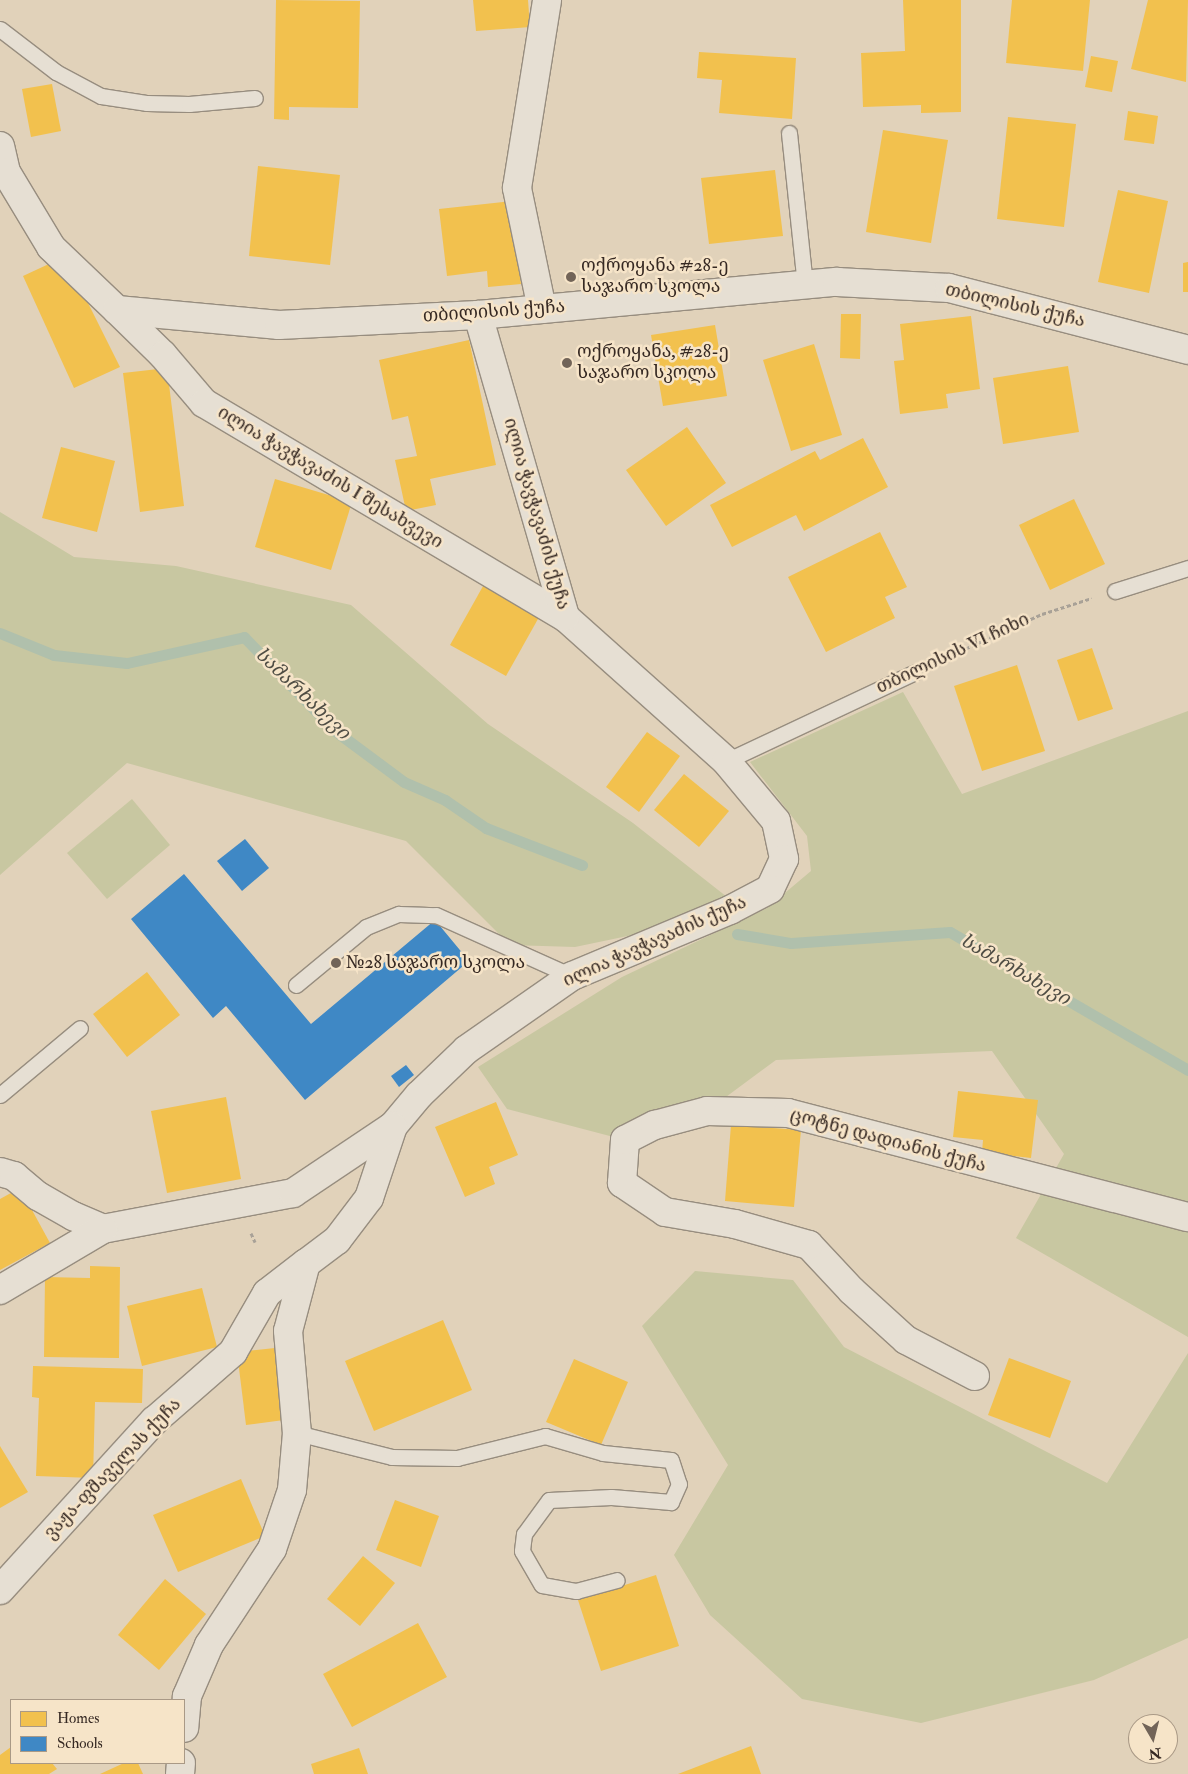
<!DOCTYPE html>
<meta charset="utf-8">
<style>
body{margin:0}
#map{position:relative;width:1188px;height:1774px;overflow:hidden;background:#e1d2ba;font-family:"IM FELL Double Pica","Noto Serif Georgian",serif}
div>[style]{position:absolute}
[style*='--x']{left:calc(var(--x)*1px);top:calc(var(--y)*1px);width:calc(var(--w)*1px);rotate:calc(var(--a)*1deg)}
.green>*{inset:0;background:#c8c7a1}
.homes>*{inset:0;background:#f2c14e}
.schools>*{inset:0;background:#3f88c5}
.stream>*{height:11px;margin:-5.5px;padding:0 5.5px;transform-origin:5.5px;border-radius:5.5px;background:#b0c0ac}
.path>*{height:3px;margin-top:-1.5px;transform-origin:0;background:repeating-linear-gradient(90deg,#a8a197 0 4px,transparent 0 6.5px)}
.roads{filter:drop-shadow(1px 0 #978d7f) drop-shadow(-1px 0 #978d7f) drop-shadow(0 1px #978d7f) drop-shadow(0 -1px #978d7f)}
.service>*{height:15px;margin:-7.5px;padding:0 7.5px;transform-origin:7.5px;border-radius:7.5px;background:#e6dfd3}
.minor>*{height:28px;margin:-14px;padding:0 14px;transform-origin:14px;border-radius:14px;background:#e6dfd3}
.dots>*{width:14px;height:14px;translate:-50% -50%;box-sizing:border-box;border:2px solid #f6e4c8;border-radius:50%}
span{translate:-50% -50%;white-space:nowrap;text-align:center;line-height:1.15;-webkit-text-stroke:5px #f6e4c8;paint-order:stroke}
.poi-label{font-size:18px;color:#362923}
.left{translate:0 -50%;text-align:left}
.street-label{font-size:18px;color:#362923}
.water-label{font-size:19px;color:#4f4d44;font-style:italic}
.legend{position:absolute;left:10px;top:1699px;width:175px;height:65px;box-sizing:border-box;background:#f6e4c8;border:1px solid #a99986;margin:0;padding:6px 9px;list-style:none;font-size:15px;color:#362923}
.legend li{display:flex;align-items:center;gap:10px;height:25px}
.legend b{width:25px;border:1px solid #a99986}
.north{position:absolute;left:1128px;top:1714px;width:50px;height:50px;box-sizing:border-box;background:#f6e4c8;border:1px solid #a99986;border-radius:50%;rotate:172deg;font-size:14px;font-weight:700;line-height:20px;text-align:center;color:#362923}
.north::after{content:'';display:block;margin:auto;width:18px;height:22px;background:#726458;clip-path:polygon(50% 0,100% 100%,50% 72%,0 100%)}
</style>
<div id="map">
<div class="green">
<i style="clip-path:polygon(0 512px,74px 557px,176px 566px,351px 605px,488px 724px,633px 823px,727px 897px,642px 933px,575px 947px,510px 945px,406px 841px,127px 763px,0 875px)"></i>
<i style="clip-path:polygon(903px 692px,962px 794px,1188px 711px,1188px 1337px,1016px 1238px,1064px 1154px,992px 1051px,776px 1060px,707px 1111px,625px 1140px,507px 1109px,478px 1067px,622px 977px,767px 908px,811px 871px,807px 836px,750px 762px)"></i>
<i style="clip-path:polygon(132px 799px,170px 845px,107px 899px,67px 853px)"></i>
<i style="clip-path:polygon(695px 1271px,793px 1280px,844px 1347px,1107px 1483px,1188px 1353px,1188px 1638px,1094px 1680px,921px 1723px,802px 1699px,710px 1615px,674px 1555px,728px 1465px,642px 1326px)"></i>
</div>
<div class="homes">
<i style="clip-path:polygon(276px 0,360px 1px,358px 108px,289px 107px,289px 120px,274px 119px)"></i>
<i style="clip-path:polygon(473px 0,528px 0,530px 27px,476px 31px)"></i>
<i style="clip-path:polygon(903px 0,961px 0,961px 112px,921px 113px,921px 105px,863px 107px,861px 53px,905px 51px)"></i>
<i style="clip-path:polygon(1012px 0,1090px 0,1083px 71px,1006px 63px)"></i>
<i style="clip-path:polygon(1148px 0,1188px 0,1186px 82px,1131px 69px)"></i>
<i style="clip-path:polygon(699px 52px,796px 58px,792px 119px,719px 113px,722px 80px,697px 78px)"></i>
<i style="clip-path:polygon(1091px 56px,1118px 61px,1112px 92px,1085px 87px)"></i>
<i style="clip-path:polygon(52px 84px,61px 131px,31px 137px,22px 89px)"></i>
<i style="clip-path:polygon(1128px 111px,1158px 116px,1154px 144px,1124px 140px)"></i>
<i style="clip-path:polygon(1008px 117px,1076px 124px,1064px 227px,997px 219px)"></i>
<i style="clip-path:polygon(883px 130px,948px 140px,931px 243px,866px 232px)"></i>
<i style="clip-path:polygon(258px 166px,340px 175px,330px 265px,249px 256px)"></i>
<i style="clip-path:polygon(775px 170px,783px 236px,709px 244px,701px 178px)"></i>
<i style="clip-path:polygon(1118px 190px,1168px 201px,1149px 293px,1098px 282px)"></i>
<i style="clip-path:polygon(512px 201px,521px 284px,488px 287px,487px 271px,447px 276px,439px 209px)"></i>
<i style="clip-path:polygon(1188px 262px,1188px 292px,1183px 292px,1183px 263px)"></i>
<i style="clip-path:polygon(51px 263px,74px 275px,120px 367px,74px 388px,23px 276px)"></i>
<i style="clip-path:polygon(841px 314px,861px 314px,860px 359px,840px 358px)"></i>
<i style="clip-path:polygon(971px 316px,980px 389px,946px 394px,948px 408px,900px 414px,894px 361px,904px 360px,900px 324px)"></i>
<i style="clip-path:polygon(715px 325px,727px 396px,663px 406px,651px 335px)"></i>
<i style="clip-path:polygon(469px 340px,496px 465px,430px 479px,436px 505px,406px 511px,395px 460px,417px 456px,408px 416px,392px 420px,379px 360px)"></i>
<i style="clip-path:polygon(814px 344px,842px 435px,791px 451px,763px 360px)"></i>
<i style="clip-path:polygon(1068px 366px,1079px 432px,1003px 444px,993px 378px)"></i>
<i style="clip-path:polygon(167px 368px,184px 506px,140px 512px,123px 373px)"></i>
<i style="clip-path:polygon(687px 427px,726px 483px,666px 526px,626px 470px)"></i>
<i style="clip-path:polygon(863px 438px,888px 487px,804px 531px,796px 515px,732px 547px,710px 505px,815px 451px,820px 460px)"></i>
<i style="clip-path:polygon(61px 447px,115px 461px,97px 532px,42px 518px)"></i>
<i style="clip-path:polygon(275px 479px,352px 502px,331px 570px,255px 547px)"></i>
<i style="clip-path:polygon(1074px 499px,1105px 564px,1050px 590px,1019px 525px)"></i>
<i style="clip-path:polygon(880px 532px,907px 587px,885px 597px,895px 618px,826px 652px,788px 577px)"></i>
<i style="clip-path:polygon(487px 579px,543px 610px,506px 676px,450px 645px)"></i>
<i style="clip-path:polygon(1092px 648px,1113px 709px,1078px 721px,1057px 660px)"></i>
<i style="clip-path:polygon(1017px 665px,1045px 751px,982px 771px,954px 686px)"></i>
<i style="clip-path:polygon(647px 732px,680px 756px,639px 812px,606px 787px)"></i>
<i style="clip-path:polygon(684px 774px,729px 811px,699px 847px,654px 810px)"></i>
<i style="clip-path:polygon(147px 972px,180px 1015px,127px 1057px,93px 1014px)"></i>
<i style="clip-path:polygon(958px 1091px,1038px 1100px,1031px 1158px,982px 1152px,983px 1140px,953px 1137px)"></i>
<i style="clip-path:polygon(226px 1097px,241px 1179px,167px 1193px,151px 1111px)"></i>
<i style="clip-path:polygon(496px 1102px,518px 1155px,489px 1167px,495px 1184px,465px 1197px,435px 1127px)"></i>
<i style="clip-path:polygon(731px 1125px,801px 1130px,794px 1207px,725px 1201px)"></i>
<i style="clip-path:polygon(20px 1188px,50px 1243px,0 1270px,0 1199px)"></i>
<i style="clip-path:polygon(90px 1266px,120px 1267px,119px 1358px,44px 1357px,45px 1277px,90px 1278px)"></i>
<i style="clip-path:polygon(202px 1288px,217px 1347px,142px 1366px,127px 1306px)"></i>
<i style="clip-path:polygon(443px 1320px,472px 1390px,374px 1431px,345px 1361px)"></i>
<i style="clip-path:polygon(275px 1348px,284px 1420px,246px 1425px,237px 1352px)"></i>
<i style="clip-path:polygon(1009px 1358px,1071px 1381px,1050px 1438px,988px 1415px)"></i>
<i style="clip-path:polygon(574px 1359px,628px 1382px,601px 1445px,546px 1422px)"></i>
<i style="clip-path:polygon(33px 1366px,143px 1369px,142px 1403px,95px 1402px,93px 1478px,36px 1476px,39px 1398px,32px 1397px)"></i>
<i style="clip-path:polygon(0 1446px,28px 1492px,0 1508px)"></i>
<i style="clip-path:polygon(241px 1479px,265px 1536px,178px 1572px,153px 1515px)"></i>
<i style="clip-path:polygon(395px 1500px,439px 1516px,421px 1567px,376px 1550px)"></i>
<i style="clip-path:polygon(363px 1556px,395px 1583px,360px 1626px,327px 1599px)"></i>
<i style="clip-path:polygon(656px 1575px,679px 1646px,601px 1671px,578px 1600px)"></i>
<i style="clip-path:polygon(165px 1579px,206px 1614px,159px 1670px,118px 1635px)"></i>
<i style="clip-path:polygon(418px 1623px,447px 1677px,352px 1727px,323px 1674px)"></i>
<i style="clip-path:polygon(751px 1746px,761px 1774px,678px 1774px)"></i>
<i style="clip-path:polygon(11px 1747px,11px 1763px,52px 1763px,57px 1769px,49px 1774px,0 1774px,0 1755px)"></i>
<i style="clip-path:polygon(359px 1748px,368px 1774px,314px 1774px,311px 1764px)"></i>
<i style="clip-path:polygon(124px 1763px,138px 1763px,143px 1774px,100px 1774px)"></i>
</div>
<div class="schools">
<i style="clip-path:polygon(245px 839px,269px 868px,242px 891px,217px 861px)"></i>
<i style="clip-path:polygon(184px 874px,311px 1024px,435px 920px,469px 961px,305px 1100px,226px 1006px,213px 1018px,131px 919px)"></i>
<i style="clip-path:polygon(406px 1065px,414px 1075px,399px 1087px,391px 1076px)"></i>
</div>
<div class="stream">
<i style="--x:0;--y:633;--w:58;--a:22.2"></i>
<i style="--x:54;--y:655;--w:73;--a:6.3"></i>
<i style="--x:127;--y:663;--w:120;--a:-12.5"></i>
<i style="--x:244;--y:637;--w:129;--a:45.9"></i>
<i style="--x:334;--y:730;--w:87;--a:36.6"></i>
<i style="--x:404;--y:782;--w:45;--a:23.7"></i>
<i style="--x:445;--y:800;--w:50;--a:34.3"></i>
<i style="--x:486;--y:828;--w:103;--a:21.1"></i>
<i style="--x:737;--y:934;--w:55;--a:9.5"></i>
<i style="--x:791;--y:943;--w:159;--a:-4"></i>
<i style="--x:950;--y:932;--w:275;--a:30.1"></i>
</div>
<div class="path">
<i style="--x:936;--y:662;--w:116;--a:-24.4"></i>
<i style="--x:1042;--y:614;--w:52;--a:-17.7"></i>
<i style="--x:251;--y:1233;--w:10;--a:66"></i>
</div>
<div class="roads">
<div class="service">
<i style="--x:0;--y:29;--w:71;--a:37.5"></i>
<i style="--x:56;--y:72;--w:51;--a:28.1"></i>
<i style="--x:101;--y:96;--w:47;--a:8.7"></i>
<i style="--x:147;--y:103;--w:42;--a:1.4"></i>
<i style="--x:189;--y:104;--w:66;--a:-5.2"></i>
<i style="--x:789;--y:133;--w:153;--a:84"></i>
<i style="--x:1115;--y:591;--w:77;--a:-17.5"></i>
<i style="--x:726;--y:761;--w:207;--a:-25.2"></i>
<i style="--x:296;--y:985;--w:91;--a:-39.6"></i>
<i style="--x:366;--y:927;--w:35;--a:-22"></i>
<i style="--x:399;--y:914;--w:37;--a:2"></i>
<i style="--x:436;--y:915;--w:149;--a:24.2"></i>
<i style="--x:0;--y:1095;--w:104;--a:-39.9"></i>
<i style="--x:297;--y:1433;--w:98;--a:14.2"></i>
<i style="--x:392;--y:1457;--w:65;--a:0.9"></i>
<i style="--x:457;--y:1458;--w:91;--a:-14"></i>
<i style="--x:545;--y:1436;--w:60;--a:16.3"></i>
<i style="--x:603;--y:1453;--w:68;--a:5.9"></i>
<i style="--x:671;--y:1460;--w:25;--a:72"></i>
<i style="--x:679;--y:1484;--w:20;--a:114"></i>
<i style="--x:671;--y:1502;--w:60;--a:-175.2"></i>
<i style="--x:611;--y:1497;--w:62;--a:177.2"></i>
<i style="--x:549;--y:1500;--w:42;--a:126.3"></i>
<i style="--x:524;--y:1534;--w:17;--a:97"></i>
<i style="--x:522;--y:1551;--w:39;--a:60"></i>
<i style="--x:542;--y:1585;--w:35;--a:10"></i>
<i style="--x:576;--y:1591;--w:42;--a:-15"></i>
</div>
<div class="minor">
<i style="--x:0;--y:146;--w:27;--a:77"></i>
<i style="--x:6;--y:172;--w:87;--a:59"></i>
<i style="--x:51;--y:247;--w:91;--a:43.7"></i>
<i style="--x:117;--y:310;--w:163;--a:5.3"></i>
<i style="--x:279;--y:325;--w:199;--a:-2.9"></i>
<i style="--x:478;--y:315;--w:361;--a:-5.3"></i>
<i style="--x:837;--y:282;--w:112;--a:3.1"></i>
<i style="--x:949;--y:288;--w:247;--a:14.5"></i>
<i style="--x:542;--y:309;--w:124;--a:-101.7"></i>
<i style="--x:517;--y:188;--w:190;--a:-80.9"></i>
<i style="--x:117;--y:310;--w:64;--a:44.4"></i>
<i style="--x:163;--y:355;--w:63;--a:49.5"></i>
<i style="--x:204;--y:403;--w:420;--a:30.7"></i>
<i style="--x:565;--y:617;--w:216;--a:41.8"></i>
<i style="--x:726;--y:761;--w:78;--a:50.2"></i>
<i style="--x:776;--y:821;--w:39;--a:78"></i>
<i style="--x:784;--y:859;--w:33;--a:115"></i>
<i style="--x:770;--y:889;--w:45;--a:152.3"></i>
<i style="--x:730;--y:910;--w:171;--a:157.3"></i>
<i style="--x:572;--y:976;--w:129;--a:145.1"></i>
<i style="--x:466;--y:1050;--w:65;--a:136.2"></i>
<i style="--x:419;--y:1095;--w:40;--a:130"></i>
<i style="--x:393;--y:1126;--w:76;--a:108.4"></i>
<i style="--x:369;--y:1198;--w:53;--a:127.3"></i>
<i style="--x:337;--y:1240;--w:39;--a:143"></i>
<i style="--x:306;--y:1263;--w:70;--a:104.8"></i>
<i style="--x:288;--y:1331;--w:102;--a:85"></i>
<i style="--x:297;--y:1433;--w:57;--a:95"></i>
<i style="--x:292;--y:1490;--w:62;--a:108.7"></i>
<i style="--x:272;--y:1549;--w:115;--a:123.3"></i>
<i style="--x:209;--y:1645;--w:56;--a:113.3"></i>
<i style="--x:187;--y:1696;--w:32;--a:95"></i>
<i style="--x:478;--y:315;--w:314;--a:73.9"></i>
<i style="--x:0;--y:1172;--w:15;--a:16"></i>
<i style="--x:14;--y:1176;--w:31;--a:40"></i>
<i style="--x:38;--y:1196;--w:40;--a:29.7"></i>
<i style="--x:73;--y:1216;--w:33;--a:23"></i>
<i style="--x:103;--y:1229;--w:193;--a:-10.7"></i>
<i style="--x:293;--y:1193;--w:120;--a:-33.8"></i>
<i style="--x:0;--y:1290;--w:120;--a:-30.6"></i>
<i style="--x:975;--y:1376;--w:78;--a:-152.4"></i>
<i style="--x:906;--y:1340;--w:73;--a:-137.8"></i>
<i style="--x:852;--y:1291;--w:63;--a:-133.1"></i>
<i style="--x:809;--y:1245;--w:77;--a:-164.2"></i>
<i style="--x:735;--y:1224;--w:71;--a:-170.3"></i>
<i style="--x:665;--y:1212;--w:52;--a:-146"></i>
<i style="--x:622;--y:1183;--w:43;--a:-86"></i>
<i style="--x:625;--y:1140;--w:34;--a:-27"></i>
<i style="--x:655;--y:1125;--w:54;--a:-15.1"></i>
<i style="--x:707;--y:1111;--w:81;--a:1.4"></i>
<i style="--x:788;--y:1113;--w:413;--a:14.6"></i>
<i style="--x:0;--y:1590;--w:229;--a:-47.7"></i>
<i style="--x:154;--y:1421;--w:105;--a:-41.1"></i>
<i style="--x:233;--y:1352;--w:68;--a:-60"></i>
<i style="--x:267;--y:1293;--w:49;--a:-37.6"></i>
<i style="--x:180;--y:1774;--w:11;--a:-85"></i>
</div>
</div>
<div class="dots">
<i style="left:571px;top:277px;background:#726458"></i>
<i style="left:567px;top:363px;background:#726458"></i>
<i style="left:336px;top:963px;background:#726458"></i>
</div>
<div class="poi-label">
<span class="left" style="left:581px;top:277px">ოქროყანა #28-ე<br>საჯარო სკოლა</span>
<span class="left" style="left:577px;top:363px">ოქროყანა, #28-ე<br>საჯარო სკოლა</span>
<span class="left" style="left:346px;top:963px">№28 საჯარო სკოლა</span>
</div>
<div class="street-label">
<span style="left:1015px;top:306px;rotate:13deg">თბილისის ქუჩა</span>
<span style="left:494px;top:312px;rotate:-4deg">თბილისის ქუჩა</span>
<span style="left:330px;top:478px;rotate:31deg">ილია ჭავჭავაძის I შესახვევი</span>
<span style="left:536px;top:514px;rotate:74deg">ილია ჭავჭავაძის ქუჩა</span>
<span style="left:953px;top:654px;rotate:-25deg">თბილისის VI ჩიხი</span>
<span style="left:655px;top:942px;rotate:-24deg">ილია ჭავჭავაძის ქუჩა</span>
<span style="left:888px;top:1141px;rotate:15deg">ცოტნე დადიანის ქუჩა</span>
<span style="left:113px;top:1469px;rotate:-46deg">ვაჟა-ფშაველას ქუჩა</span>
</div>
<div class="water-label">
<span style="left:302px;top:694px;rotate:44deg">სამარხახევი</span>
<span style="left:1015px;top:970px;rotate:30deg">სამარხახევი</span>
</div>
<ul class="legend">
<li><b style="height:14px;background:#f2c14e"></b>Homes</li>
<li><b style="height:14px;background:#3f88c5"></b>Schools</li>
</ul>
<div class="north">N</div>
</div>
